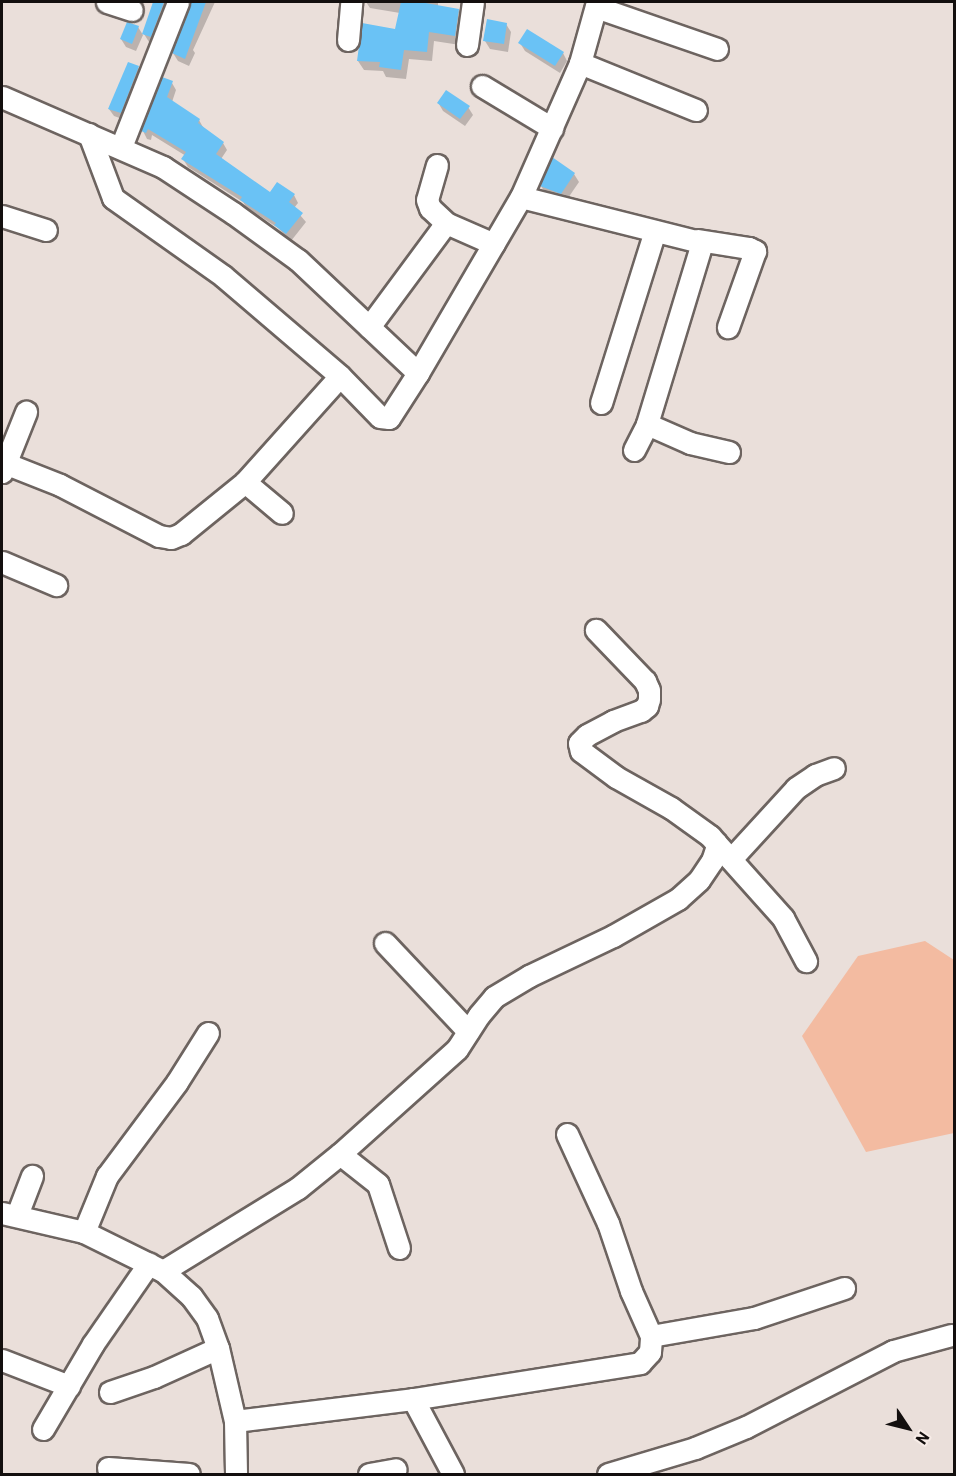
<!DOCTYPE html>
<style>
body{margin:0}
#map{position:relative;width:956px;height:1476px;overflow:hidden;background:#eadfda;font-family:Barlow,sans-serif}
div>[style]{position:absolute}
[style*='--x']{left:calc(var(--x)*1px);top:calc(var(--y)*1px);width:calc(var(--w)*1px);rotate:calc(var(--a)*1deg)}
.green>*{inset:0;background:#f3bba1}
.shadow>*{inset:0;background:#0003}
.building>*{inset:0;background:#6ac2f5}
.roads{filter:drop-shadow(2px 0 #6d6460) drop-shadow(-2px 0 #6d6460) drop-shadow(0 2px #6d6460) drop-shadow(0 -2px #6d6460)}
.minor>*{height:21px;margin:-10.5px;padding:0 10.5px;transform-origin:10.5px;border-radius:10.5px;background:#fff}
span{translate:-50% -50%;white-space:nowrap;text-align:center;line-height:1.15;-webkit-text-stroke:4.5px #f7ece7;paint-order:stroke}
.frame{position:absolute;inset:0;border:3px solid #130f0e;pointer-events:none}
.north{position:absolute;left:878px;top:1398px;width:60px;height:60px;-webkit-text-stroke:4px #f7ece7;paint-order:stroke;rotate:125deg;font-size:16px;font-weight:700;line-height:24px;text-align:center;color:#130f0e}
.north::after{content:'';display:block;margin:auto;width:21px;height:27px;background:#130f0e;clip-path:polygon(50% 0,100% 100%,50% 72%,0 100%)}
</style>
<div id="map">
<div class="green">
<i style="clip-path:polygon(925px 941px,954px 960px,954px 1133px,866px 1152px,802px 1036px,858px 956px)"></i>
</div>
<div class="shadow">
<i style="clip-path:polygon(155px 2px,173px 2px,155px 44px,149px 42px,144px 34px)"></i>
<i style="clip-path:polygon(191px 2px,215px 2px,193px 50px,195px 53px,189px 66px,178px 61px,173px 53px,192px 6px)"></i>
<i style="clip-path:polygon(366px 2px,438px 2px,438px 7px,458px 10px,464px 20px,460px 45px,434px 41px,432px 61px,409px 59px,406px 79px,386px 77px,383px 71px,364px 70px,358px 61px,397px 30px,400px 13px,370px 8px)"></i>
<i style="clip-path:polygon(506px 24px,511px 32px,508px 52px,490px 49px,485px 41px)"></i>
<i style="clip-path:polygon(138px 27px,143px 35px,136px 51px,126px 47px,121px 39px)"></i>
<i style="clip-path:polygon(520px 43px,563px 53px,567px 61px,560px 73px,525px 51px)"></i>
<i style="clip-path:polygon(138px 67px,143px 75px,125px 120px,114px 116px,109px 109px)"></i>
<i style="clip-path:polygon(172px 83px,176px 90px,172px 102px,199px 120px,204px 129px,223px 143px,227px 150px,221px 159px,270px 194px,294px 195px,298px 203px,294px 208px,306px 222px,291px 241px,278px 228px,246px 207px,243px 202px,188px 167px,183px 159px,186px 156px,152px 135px,151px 140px,147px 139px,143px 131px)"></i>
<i style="clip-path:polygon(439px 104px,468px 107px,473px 115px,465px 126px,443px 111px)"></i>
<i style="clip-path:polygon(553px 160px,574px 174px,579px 182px,566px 201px,546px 194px,541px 186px)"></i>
</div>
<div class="building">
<i style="clip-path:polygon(153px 2px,164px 2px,151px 37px,142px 34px)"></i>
<i style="clip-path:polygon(191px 2px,206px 2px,185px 59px,172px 53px)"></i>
<i style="clip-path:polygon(401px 2px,420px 2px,459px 9px,455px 36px,429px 32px,427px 52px,404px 50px,401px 70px,379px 67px,380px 62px,357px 61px,362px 23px,395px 29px)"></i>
<i style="clip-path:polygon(487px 19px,507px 23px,504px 44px,483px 41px)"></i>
<i style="clip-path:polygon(127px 22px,139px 26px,132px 44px,120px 39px)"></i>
<i style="clip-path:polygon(527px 29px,564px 52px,555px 66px,518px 43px)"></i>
<i style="clip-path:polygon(128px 62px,139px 66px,121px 113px,108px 109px)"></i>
<i style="clip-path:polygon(162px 77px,173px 81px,167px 97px,200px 119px,198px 123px,224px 142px,216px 154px,270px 192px,277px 182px,295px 194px,289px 202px,303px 213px,286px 234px,274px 225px,276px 223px,240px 200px,242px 197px,181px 159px,186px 152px,148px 129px,146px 133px,141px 131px)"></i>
<i style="clip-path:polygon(446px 90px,470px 106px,460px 119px,437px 103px)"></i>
<i style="clip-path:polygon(552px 157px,575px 173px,561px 194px,540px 186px)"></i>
</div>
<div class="roads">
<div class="minor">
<i style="--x:107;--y:2;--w:26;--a:18"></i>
<i style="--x:596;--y:7;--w:128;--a:19.1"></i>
<i style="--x:348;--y:40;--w:38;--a:-85"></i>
<i style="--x:467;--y:45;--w:43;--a:-82.1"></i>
<i style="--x:580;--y:63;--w:125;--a:22.1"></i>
<i style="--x:482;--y:86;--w:82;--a:31"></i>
<i style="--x:2;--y:97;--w:176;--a:23.5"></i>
<i style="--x:163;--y:167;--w:84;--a:33.3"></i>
<i style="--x:233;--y:213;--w:80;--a:35.9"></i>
<i style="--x:298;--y:260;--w:165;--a:43.3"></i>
<i style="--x:89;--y:134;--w:68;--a:69.4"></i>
<i style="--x:113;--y:198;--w:135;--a:35.3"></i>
<i style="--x:223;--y:276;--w:154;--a:40.5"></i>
<i style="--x:340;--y:376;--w:57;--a:45.7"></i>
<i style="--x:380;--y:417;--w:9;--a:6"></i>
<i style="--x:389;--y:418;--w:54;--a:-57.2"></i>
<i style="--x:418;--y:373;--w:204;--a:-59.7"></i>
<i style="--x:521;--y:197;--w:146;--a:-66.2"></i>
<i style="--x:580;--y:63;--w:63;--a:-74.4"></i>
<i style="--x:121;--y:147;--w:156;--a:-68.5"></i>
<i style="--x:437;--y:165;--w:36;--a:106"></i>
<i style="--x:427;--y:200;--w:9;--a:69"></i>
<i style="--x:430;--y:208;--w:22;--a:43"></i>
<i style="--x:521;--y:197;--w:185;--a:14.1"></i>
<i style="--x:700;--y:242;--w:4;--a:76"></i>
<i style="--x:701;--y:246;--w:186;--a:106.9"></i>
<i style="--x:647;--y:424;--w:47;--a:23.8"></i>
<i style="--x:690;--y:443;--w:40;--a:13"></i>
<i style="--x:2;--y:216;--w:46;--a:17.7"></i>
<i style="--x:698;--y:240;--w:52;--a:8.9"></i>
<i style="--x:749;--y:248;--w:7;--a:27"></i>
<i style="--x:755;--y:251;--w:81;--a:109.6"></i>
<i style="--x:369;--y:327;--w:129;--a:-53.5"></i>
<i style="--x:446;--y:223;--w:52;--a:23.6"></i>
<i style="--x:601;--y:403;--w:180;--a:-72.6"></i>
<i style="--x:634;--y:450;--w:29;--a:-63"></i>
<i style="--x:2;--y:462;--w:62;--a:21.6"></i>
<i style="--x:60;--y:485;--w:111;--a:27.3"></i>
<i style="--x:159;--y:536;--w:12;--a:9"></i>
<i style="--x:171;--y:538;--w:11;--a:-22"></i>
<i style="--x:181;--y:534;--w:82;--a:-39.1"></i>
<i style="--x:245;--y:482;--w:142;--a:-48.1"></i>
<i style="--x:2;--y:472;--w:65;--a:-68.2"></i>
<i style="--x:245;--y:482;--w:48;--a:40"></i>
<i style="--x:2;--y:562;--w:59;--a:23.1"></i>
<i style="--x:716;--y:843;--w:101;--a:48.2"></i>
<i style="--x:783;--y:918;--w:49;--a:61.9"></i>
<i style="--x:731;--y:859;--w:96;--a:-47.5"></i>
<i style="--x:796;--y:788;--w:23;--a:-34"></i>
<i style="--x:815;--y:775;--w:20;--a:-20"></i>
<i style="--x:385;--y:943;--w:121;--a:46.7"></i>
<i style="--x:567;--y:1134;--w:98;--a:65.3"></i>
<i style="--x:608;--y:1223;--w:72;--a:71.3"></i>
<i style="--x:631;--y:1291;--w:49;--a:66"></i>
<i style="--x:2;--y:1213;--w:84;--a:13"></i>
<i style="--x:84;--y:1232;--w:88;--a:26.3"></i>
<i style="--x:163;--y:1271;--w:38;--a:42"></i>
<i style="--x:191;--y:1296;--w:27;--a:54"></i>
<i style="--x:207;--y:1318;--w:32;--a:70"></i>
<i style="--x:218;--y:1348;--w:75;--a:76.9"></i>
<i style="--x:235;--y:1421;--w:53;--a:88.9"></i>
<i style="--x:17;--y:1215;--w:42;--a:-69"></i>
<i style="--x:84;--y:1232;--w:61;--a:-67.7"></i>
<i style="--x:107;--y:1176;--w:117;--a:-53.3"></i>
<i style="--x:177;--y:1082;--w:58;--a:-57.7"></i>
<i style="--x:399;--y:1248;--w:67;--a:-108.2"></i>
<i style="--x:378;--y:1184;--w:48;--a:-141.7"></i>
<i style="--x:340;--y:1154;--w:157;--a:-41.9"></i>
<i style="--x:457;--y:1049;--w:40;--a:-57.1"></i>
<i style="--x:479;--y:1015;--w:23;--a:-50"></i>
<i style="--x:494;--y:997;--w:41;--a:-31"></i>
<i style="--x:529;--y:976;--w:93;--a:-25.5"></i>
<i style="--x:613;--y:936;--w:75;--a:-29.6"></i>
<i style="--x:678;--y:899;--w:28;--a:-42"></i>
<i style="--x:699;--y:880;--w:23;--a:-56"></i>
<i style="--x:712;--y:861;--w:13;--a:-72"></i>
<i style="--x:716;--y:849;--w:6;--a:-90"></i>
<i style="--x:716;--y:843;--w:9;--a:-131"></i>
<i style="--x:710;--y:836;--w:48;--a:-144.3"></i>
<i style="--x:671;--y:808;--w:63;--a:-150.6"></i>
<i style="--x:616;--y:777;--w:44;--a:-143.4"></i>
<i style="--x:581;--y:751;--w:8;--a:-104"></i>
<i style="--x:579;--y:743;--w:11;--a:-45"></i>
<i style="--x:587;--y:735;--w:30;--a:-28"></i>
<i style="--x:613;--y:721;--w:30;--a:-20"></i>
<i style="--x:641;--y:711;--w:8;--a:-40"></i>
<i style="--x:647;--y:706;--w:7;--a:-74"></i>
<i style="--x:649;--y:699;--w:9;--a:-90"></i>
<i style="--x:649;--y:690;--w:10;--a:-114"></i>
<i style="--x:645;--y:681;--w:71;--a:-133.9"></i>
<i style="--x:163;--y:1271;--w:158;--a:-31.6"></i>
<i style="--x:298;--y:1188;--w:54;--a:-39"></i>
<i style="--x:2;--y:1360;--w:72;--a:21.2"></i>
<i style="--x:110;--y:1392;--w:46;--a:-18.8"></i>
<i style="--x:154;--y:1377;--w:70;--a:-24.4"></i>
<i style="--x:413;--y:1399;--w:230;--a:-9"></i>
<i style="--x:640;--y:1363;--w:15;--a:-48"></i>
<i style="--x:650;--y:1352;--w:16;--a:-86"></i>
<i style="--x:651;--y:1336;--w:105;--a:-9.9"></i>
<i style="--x:754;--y:1318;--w:95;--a:-18.4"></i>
<i style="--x:235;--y:1421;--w:179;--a:-7"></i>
<i style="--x:413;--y:1399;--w:85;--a:61.9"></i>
<i style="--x:43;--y:1429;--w:99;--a:-59.5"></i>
<i style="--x:93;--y:1344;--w:98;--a:-55.3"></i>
<i style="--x:108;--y:1468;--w:81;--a:4.2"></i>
<i style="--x:369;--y:1474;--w:27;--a:-10"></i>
<i style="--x:608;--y:1474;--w:91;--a:-16.6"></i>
<i style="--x:695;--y:1448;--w:55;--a:-22.4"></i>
<i style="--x:746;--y:1427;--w:165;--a:-27.3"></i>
<i style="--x:893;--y:1351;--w:60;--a:-15.4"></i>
</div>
</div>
<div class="frame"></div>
<div class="north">N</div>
</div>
